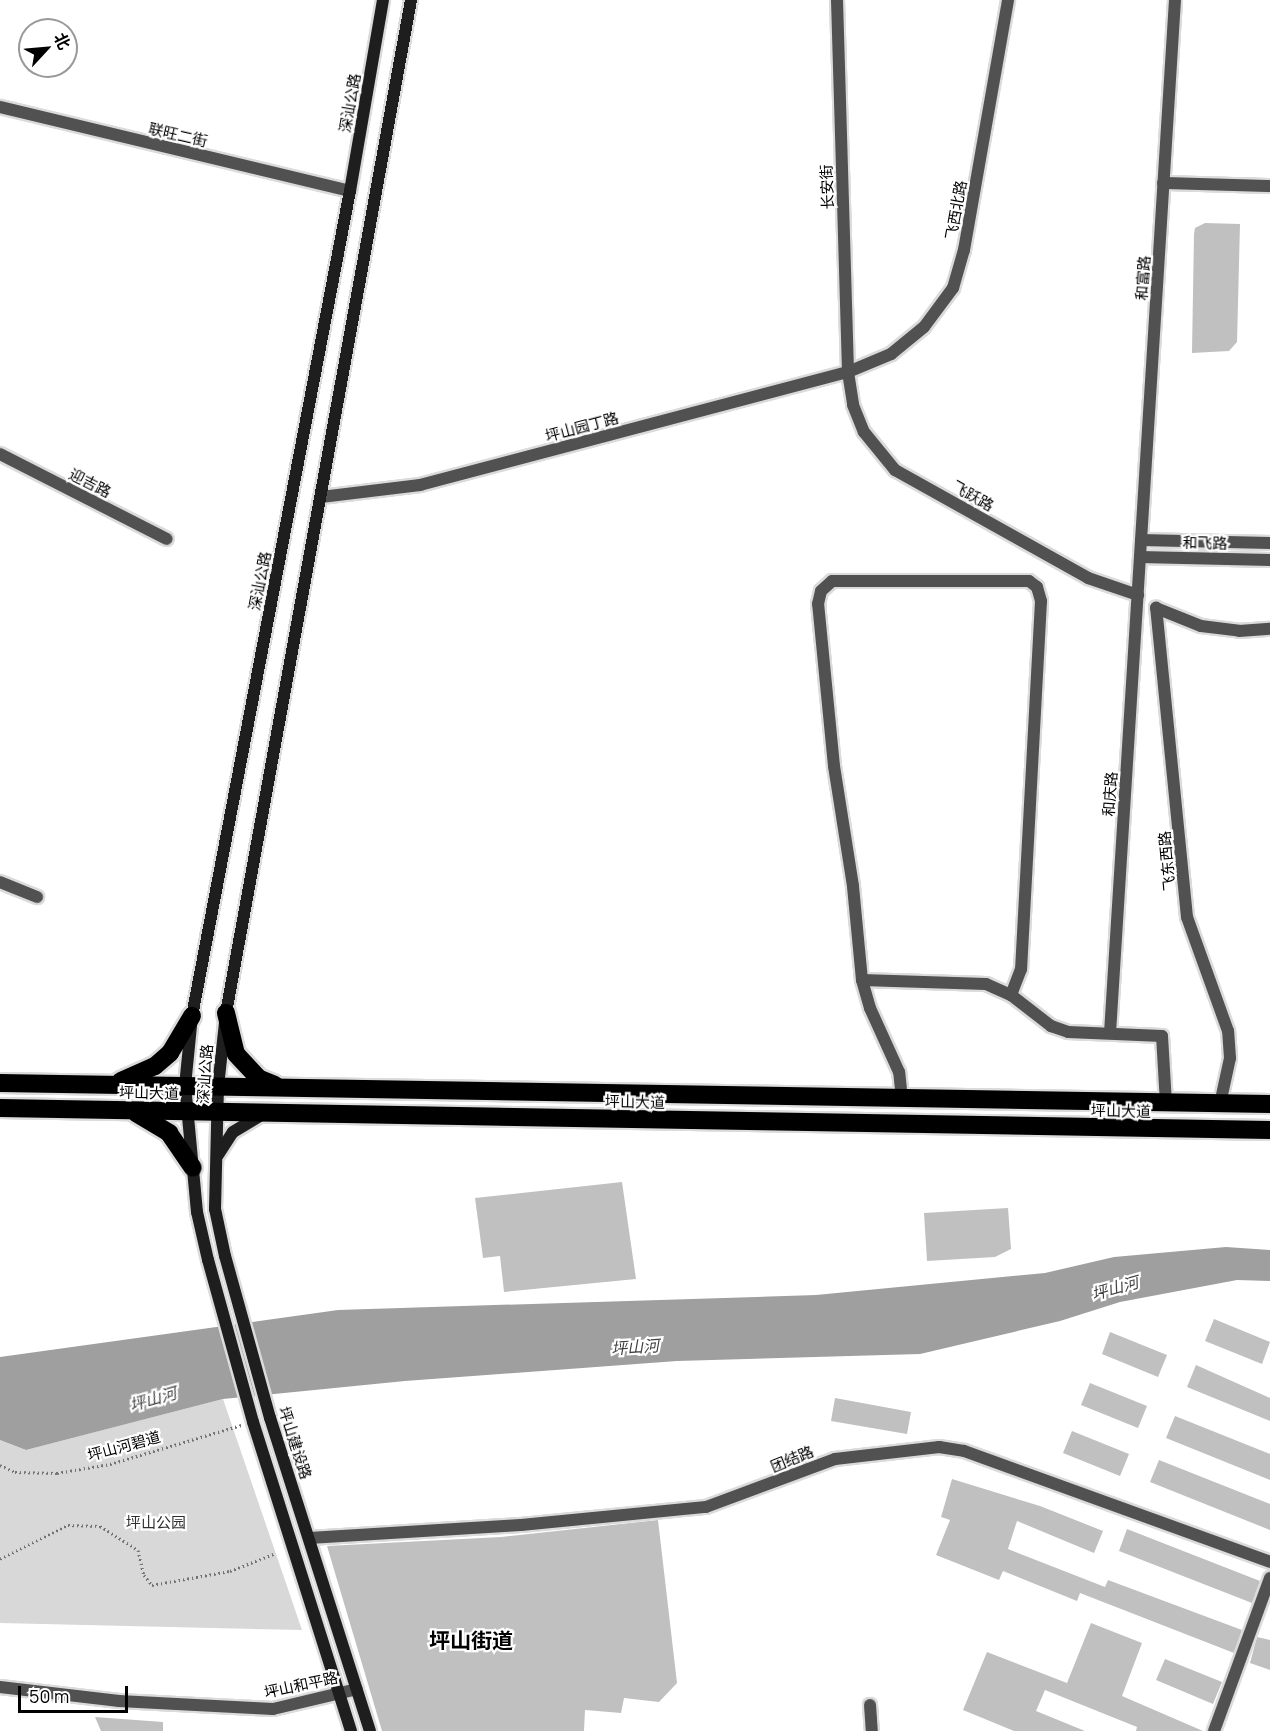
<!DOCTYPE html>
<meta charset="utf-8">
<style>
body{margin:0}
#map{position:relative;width:1270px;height:1731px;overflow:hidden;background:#fff;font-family:Manrope,"Noto Sans SC",sans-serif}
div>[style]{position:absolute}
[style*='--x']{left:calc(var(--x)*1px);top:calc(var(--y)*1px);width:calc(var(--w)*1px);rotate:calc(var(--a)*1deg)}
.green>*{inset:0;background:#d8d8d8}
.water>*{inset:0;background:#9f9f9f}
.building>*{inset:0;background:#c0c0c0}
.path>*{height:3px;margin-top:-1.5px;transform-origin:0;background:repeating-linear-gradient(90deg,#737373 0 1.5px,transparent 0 4.5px)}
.roads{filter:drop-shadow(2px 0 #dbdbdb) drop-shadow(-2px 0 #dbdbdb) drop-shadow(0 2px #dbdbdb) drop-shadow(0 -2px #dbdbdb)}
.street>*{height:12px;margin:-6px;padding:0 6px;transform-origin:6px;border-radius:6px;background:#515151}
.secondary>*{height:12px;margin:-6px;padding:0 6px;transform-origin:6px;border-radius:6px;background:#1e1e1e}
.highway>*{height:18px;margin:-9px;padding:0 9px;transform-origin:9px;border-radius:9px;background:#000}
span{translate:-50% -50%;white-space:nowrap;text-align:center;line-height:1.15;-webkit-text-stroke:4.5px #fff;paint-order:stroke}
.street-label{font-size:15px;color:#000}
.park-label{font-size:15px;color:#2f2f2f}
.water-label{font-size:16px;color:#404040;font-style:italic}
.district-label{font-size:21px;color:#000;font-weight:700}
.north{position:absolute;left:18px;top:18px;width:60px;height:60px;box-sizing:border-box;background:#fff;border:2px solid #999;border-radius:50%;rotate:64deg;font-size:16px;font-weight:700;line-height:24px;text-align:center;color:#000}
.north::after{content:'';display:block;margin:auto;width:21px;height:27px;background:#000;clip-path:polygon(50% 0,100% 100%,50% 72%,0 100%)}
.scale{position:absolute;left:18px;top:1686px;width:110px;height:27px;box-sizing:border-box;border:3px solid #000;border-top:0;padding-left:8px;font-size:18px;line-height:21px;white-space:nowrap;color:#000;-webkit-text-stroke:4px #fff;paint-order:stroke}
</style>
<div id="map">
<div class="green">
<i style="clip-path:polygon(223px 1399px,302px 1630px,0 1623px,0 1440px,26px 1450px)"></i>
</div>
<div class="water">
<i style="clip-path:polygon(1226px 1247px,1270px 1250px,1270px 1281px,1237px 1280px,1120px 1302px,1060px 1321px,920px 1354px,677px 1361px,405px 1381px,223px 1399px,26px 1450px,0 1440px,0 1357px,338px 1310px,816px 1295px,1045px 1273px,1114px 1257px)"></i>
</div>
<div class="building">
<i style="clip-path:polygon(1205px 223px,1240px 224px,1237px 342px,1229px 351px,1192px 353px,1194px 234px,1195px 228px)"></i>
<i style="clip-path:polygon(622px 1182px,636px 1279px,504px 1292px,500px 1256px,483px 1258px,475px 1198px)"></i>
<i style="clip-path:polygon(1008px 1208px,1011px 1249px,995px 1257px,927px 1261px,924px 1213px)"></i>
<i style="clip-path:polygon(1214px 1319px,1270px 1342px,1262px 1364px,1205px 1341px)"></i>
<i style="clip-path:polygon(1110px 1332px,1167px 1355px,1158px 1377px,1102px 1354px)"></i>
<i style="clip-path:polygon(1196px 1365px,1270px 1398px,1270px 1421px,1187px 1387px)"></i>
<i style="clip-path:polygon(1090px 1383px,1147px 1406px,1138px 1428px,1081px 1405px)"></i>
<i style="clip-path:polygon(835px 1398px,911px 1412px,907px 1434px,831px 1421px)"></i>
<i style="clip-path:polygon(1175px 1416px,1270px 1454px,1270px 1480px,1166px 1438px)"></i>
<i style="clip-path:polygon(1072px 1431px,1129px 1454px,1120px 1476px,1063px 1453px)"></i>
<i style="clip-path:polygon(1159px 1460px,1270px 1504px,1270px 1530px,1150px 1482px)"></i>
<i style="clip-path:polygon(952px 1479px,1040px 1506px,1103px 1531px,1094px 1553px,1017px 1521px,1008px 1549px,1105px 1587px,1108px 1580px,1242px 1630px,1234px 1653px,1080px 1593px,1077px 1601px,1003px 1571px,999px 1580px,936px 1555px,950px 1520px,941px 1517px)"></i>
<i style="clip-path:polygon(658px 1520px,677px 1683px,659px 1702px,624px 1698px,621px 1713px,585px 1710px,584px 1731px,382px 1731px,327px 1546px,501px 1537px)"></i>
<i style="clip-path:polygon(1127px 1529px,1260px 1581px,1252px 1603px,1119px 1551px)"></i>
<i style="clip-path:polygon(1091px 1623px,1142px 1643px,1122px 1696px,1203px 1731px,1136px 1731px,1137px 1727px,1045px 1690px,1036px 1711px,1085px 1731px,1014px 1731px,963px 1710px,987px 1652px,1067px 1683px)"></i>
<i style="clip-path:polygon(1257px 1637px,1270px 1640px,1270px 1670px,1250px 1663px)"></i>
<i style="clip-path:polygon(1165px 1659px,1222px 1682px,1213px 1704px,1156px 1680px)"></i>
<i style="clip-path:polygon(95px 1717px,163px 1722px,163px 1731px,101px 1731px)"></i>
</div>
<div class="path">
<i style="--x:0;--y:1465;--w:17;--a:25"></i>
<i style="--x:15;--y:1472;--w:42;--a:1.4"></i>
<i style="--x:57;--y:1473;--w:54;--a:-9.6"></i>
<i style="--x:110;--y:1464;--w:138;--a:-16.5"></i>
<i style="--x:0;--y:1559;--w:76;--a:-26.6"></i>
<i style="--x:68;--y:1525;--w:32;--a:2"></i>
<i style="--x:100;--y:1526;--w:45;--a:32.3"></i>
<i style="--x:138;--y:1550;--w:26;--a:77"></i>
<i style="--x:144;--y:1575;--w:13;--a:51"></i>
<i style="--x:152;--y:1585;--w:79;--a:-10.2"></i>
<i style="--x:230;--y:1571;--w:49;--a:-21.4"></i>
</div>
<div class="roads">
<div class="street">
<i style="--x:837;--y:0;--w:372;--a:88.3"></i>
<i style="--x:848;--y:372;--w:33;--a:81"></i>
<i style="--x:853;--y:405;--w:29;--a:68"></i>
<i style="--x:864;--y:432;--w:49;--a:50.8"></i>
<i style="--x:895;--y:470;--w:221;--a:29.2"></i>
<i style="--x:1088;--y:578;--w:53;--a:18.8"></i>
<i style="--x:0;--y:107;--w:360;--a:13.5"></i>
<i style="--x:1163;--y:183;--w:107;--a:1.6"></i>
<i style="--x:0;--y:454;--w:187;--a:27"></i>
<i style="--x:321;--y:497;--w:100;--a:-6.9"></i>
<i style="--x:420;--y:485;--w:443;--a:-14.8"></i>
<i style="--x:848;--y:372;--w:47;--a:-22.7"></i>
<i style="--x:891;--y:354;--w:43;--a:-39.3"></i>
<i style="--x:924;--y:327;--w:49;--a:-53.4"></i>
<i style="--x:953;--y:288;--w:40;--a:-74"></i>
<i style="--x:964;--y:250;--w:254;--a:-80"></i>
<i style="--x:1141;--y:540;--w:129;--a:1.3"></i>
<i style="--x:1140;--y:557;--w:130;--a:1.3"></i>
<i style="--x:0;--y:882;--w:40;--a:22"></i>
<i style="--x:862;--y:980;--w:124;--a:1.8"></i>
<i style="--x:986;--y:984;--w:27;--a:24"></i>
<i style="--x:1011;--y:995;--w:51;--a:37.8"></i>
<i style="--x:1051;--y:1026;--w:18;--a:19"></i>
<i style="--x:1068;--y:1032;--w:94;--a:2.4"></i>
<i style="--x:1162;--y:1036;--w:67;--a:86.6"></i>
<i style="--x:1110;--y:1033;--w:1035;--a:-86.4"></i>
<i style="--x:902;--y:1099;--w:27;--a:-96"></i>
<i style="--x:899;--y:1072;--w:70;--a:-114.4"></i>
<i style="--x:870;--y:1008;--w:29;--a:-106"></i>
<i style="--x:862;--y:980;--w:94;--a:-95.5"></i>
<i style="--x:853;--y:886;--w:121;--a:-99"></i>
<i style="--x:834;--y:766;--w:163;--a:-95.6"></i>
<i style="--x:818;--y:604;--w:13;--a:-77"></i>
<i style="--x:821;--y:591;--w:15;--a:-42"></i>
<i style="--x:832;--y:581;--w:197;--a:0"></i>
<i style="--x:1029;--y:581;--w:10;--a:37"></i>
<i style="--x:1037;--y:587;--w:15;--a:74"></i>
<i style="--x:1041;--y:601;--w:369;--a:93.1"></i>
<i style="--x:1021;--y:969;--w:28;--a:111"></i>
<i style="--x:1220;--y:1104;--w:47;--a:-77.7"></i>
<i style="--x:1230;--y:1058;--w:27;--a:-94"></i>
<i style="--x:1228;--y:1031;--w:121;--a:-109.8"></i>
<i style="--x:1187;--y:917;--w:311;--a:-95.7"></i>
<i style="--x:1156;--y:608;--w:48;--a:21.8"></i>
<i style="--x:1201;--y:626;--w:38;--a:7"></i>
<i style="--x:1239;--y:631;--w:31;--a:-4"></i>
<i style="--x:309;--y:1538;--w:212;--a:-3.5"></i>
<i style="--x:521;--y:1525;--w:186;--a:-5.6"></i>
<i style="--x:706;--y:1507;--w:138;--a:-20.4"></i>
<i style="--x:835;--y:1459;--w:105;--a:-6.6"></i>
<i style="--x:939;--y:1447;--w:25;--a:9"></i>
<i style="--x:964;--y:1451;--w:326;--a:19.9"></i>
<i style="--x:0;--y:1687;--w:120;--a:6.7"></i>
<i style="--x:119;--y:1701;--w:154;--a:3"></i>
<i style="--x:273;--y:1709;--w:86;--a:-13.4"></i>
<i style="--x:870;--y:1705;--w:26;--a:86"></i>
<i style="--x:1214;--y:1731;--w:163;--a:-69.9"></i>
</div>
<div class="secondary">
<i style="--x:218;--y:1155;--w:27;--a:-57"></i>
<i style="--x:233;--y:1132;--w:33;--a:-31"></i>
<i style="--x:351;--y:1731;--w:324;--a:-107.6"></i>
<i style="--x:253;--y:1422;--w:168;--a:-105.5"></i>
<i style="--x:208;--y:1260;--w:49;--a:-102.9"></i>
<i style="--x:197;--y:1212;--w:127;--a:-95.4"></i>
<i style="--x:185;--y:1086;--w:70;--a:-84.3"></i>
<i style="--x:192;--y:1016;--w:840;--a:-79.16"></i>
<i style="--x:350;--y:191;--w:194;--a:-80.2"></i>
<i style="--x:370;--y:1731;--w:329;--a:-107.7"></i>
<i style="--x:270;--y:1418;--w:168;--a:-105.5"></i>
<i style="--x:225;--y:1256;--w:48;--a:-102"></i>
<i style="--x:215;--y:1209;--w:122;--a:-88.6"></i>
<i style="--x:218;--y:1087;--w:74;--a:-83.8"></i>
<i style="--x:226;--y:1013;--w:1030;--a:-79.65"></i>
</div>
<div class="highway">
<i style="--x:226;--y:1013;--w:42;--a:76.3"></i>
<i style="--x:236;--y:1054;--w:33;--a:47"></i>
<i style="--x:258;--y:1078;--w:18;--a:22"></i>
<i style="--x:121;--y:1081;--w:37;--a:-24"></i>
<i style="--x:155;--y:1066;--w:20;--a:-41"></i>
<i style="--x:170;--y:1053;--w:43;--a:-59.3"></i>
<i style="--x:0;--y:1083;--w:1270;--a:0.95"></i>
<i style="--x:0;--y:1108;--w:1270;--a:0.99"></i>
<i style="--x:136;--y:1113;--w:39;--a:31"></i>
<i style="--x:169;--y:1133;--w:42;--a:55.6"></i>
</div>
</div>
<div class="street-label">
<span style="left:350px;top:103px;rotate:-80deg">深汕公路</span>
<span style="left:178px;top:135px;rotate:13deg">联旺二街</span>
<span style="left:827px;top:187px;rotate:-92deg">长安街</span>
<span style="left:956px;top:210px;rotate:-80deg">飞西北路</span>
<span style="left:1143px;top:278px;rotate:-86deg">和富路</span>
<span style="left:582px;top:427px;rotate:-15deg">坪山园丁路</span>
<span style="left:90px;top:483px;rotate:27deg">迎吉路</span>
<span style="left:973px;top:496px;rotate:29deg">飞跃路</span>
<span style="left:1205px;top:543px;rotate:1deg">和飞路</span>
<span style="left:260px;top:581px;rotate:-79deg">深汕公路</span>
<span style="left:1110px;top:794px;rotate:-86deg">和庆路</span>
<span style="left:1167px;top:861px;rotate:-95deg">飞东西路</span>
<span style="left:205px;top:1074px;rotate:-86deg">深汕公路</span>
<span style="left:149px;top:1093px;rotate:1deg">坪山大道</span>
<span style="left:635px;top:1102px;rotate:1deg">坪山大道</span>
<span style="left:1121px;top:1111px;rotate:1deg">坪山大道</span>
<span style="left:295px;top:1443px;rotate:72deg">坪山建设路</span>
<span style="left:124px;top:1446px;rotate:-15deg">坪山河碧道</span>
<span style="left:792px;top:1459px;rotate:-22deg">团结路</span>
<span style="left:301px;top:1685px;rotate:-12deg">坪山和平路</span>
</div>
<div class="park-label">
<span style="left:156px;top:1523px">坪山公园</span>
</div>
<div class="water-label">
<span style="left:1115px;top:1288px;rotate:-16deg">坪山河</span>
<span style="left:635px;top:1347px;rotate:-4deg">坪山河</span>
<span style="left:153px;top:1399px;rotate:-16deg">坪山河</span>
</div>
<div class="district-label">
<span style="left:471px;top:1640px">坪山街道</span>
</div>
<div class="north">北</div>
<div class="scale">50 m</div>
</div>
